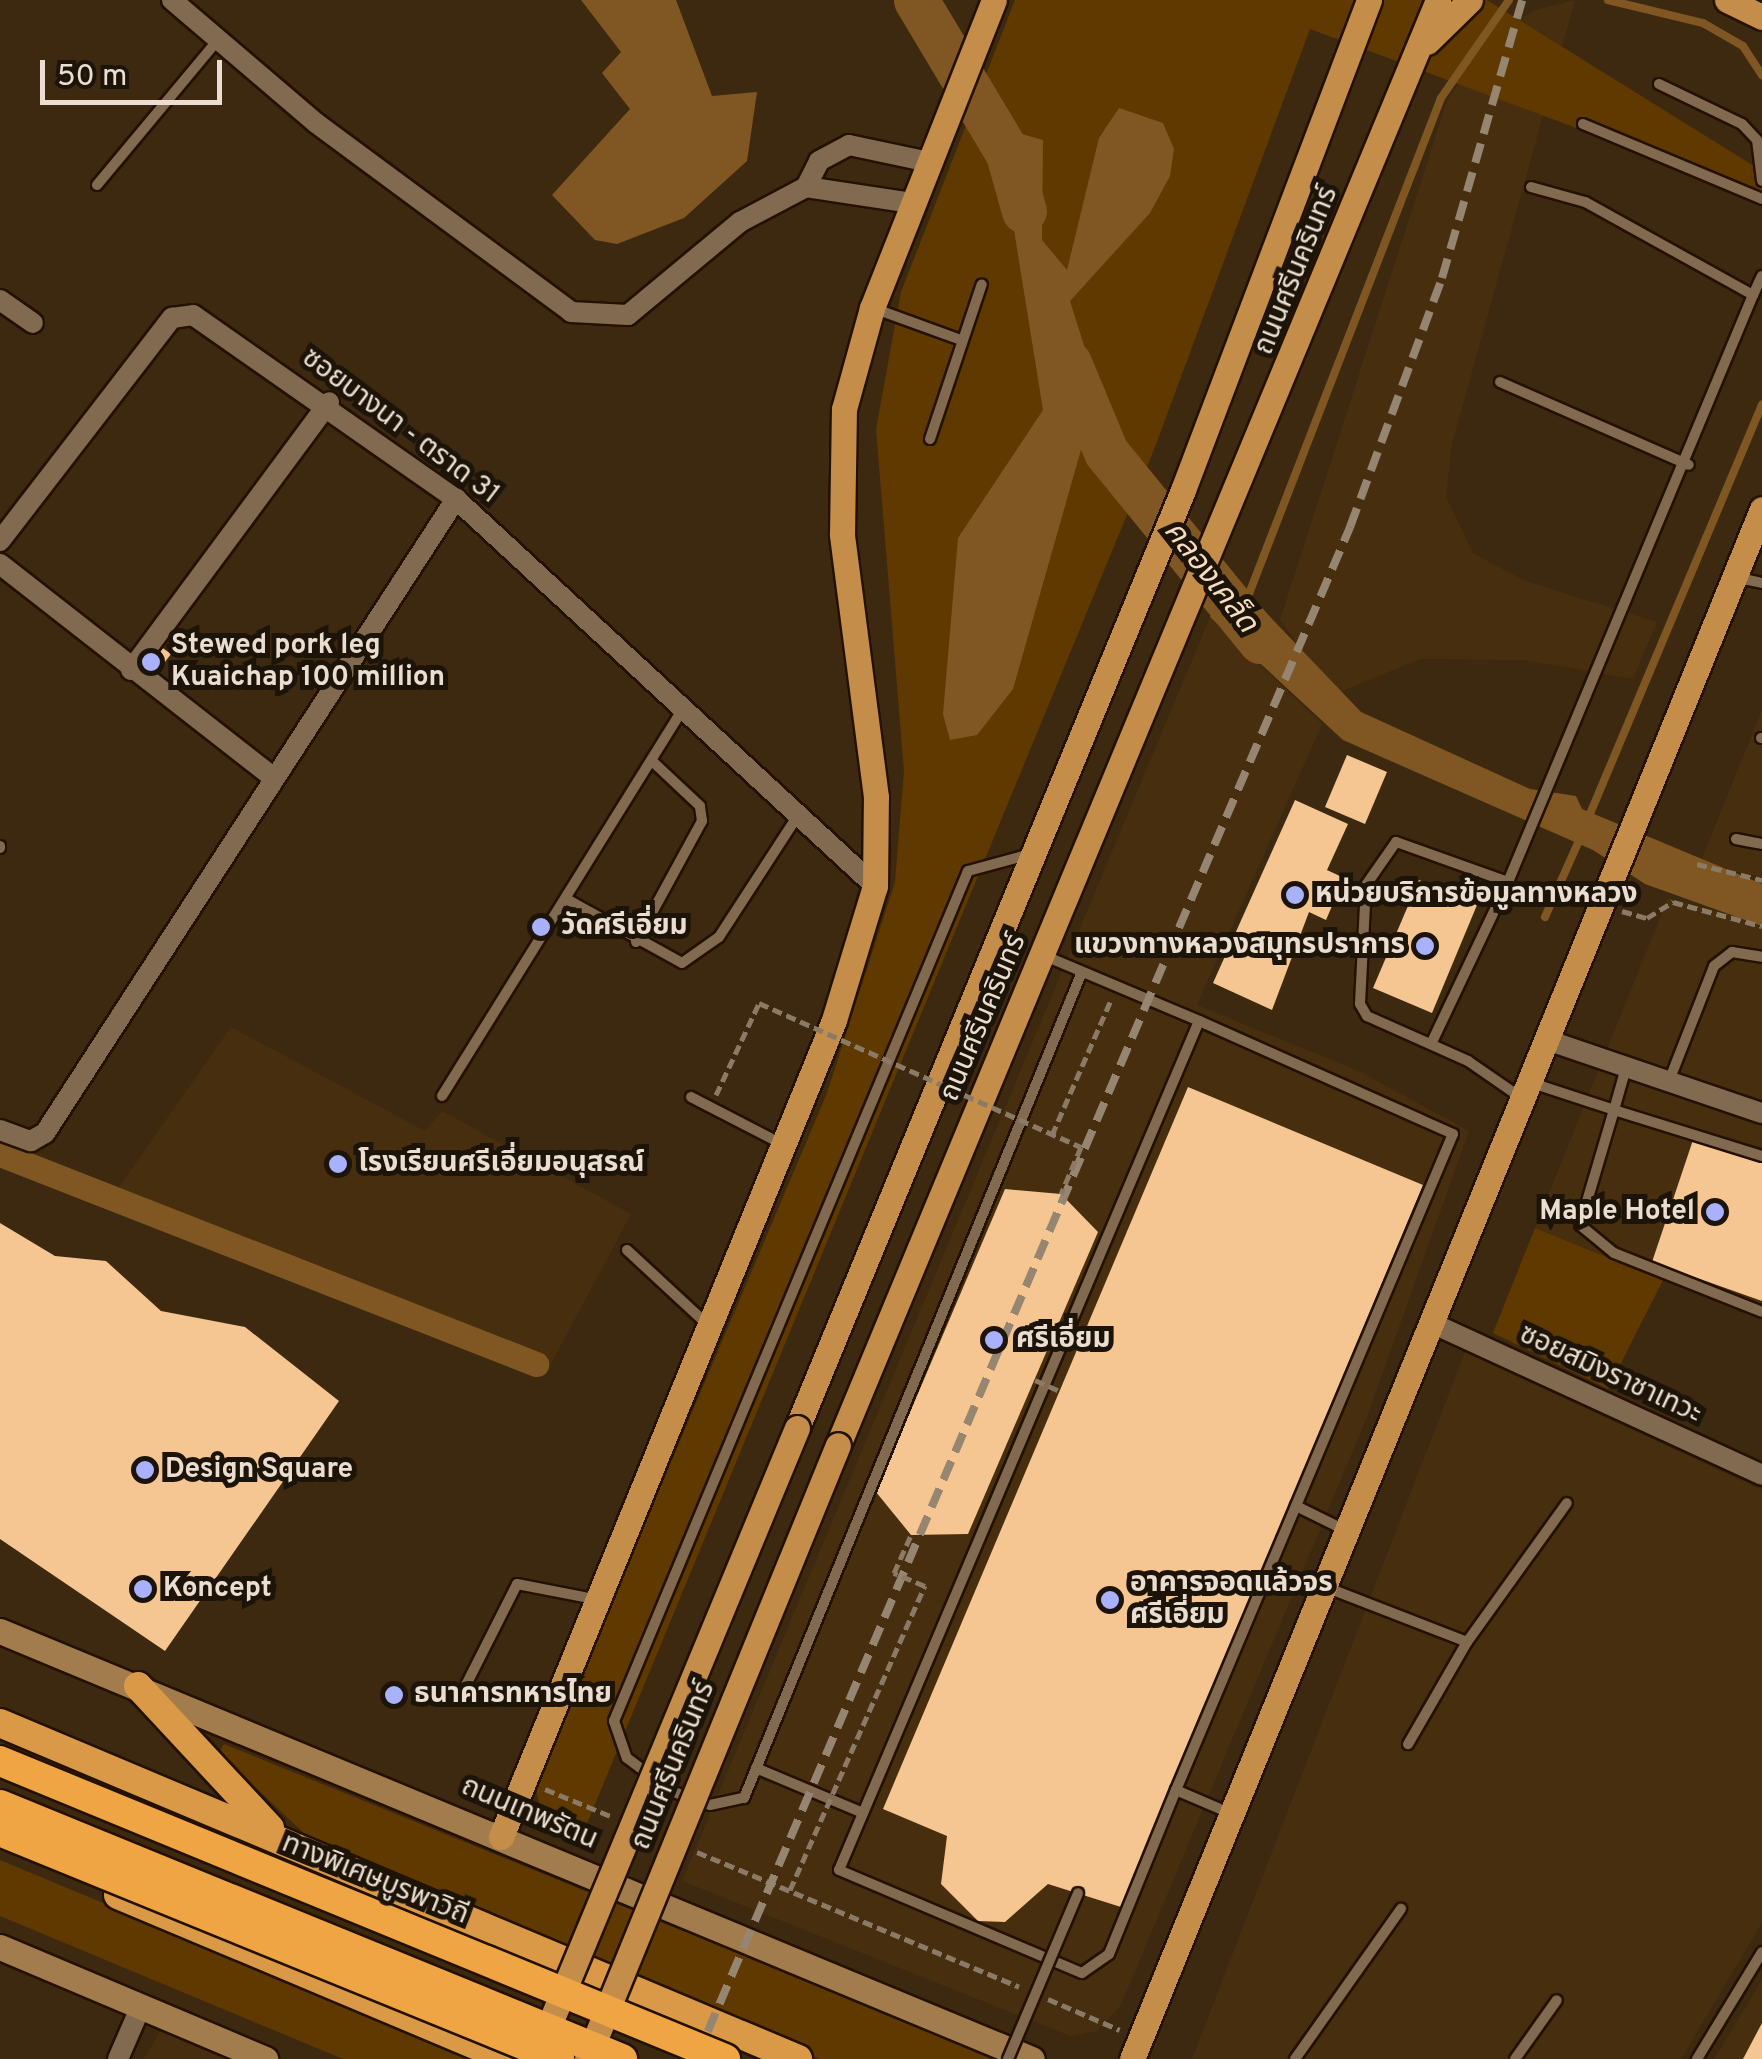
<!DOCTYPE html>
<meta charset="utf-8">
<style>
body{margin:0}
#map{position:relative;width:1762px;height:2059px;overflow:hidden;background:#3d2910;font-family:Overpass,"Noto Sans Thai",sans-serif}
div>[style]{position:absolute}
[style*='--x']{left:calc(var(--x)*1px);top:calc(var(--y)*1px);width:calc(var(--w)*1px);rotate:calc(var(--a)*1deg)}
.built>*{inset:0;background:#472e0e}
.green>*{inset:0;background:#5f3900}
.water>*{inset:0;background:#805722}
.stream>*{height:8px;margin:-4px;padding:0 4px;transform-origin:4px;border-radius:4px;background:#805722}
.canal>*{height:25px;margin:-12.5px;padding:0 12.5px;transform-origin:12.5px;border-radius:12.5px;background:#805722}
.river>*{height:45px;margin:-22.5px;padding:0 22.5px;transform-origin:22.5px;border-radius:22.5px;background:#805722}
.building>*{inset:0;background:#f5c691}
.path>*{height:5px;margin-top:-2.5px;transform-origin:0;background:repeating-linear-gradient(90deg,#8b7a66 0 10px,transparent 0 15px)}
.roads{filter:drop-shadow(2px 0 #241100) drop-shadow(-2px 0 #241100) drop-shadow(0 2px #241100) drop-shadow(0 -2px #241100)}
.service>*{height:10px;margin:-5px;padding:0 5px;transform-origin:5px;border-radius:5px;background:#816a50}
.minor>*{height:20px;margin:-10px;padding:0 10px;transform-origin:10px;border-radius:10px;background:#816a50}
.secondary>*{height:25px;margin:-12.5px;padding:0 12.5px;transform-origin:12.5px;border-radius:12.5px;background:#a27c4d}
.primary>*{height:25px;margin:-12.5px;padding:0 12.5px;transform-origin:12.5px;border-radius:12.5px;background:#c48d49}
.trunk>*{height:28px;margin:-14px;padding:0 14px;transform-origin:14px;border-radius:14px;background:#da9947}
.rail>*{height:8px;margin-top:-4px;transform-origin:0;background:repeating-linear-gradient(90deg,#958571 0 20px,transparent 0 30px)}
.path-bridge>*{height:5px;margin-top:-2.5px;transform-origin:0;background:repeating-linear-gradient(90deg,#8b7a66 0 10px,transparent 0 15px)}
.bridges{filter:drop-shadow(2px 0 #241100) drop-shadow(-2px 0 #241100) drop-shadow(0 2px #241100) drop-shadow(0 -2px #241100)}
.service-bridge>*{height:10px;margin:-5px;padding:0 5px;transform-origin:5px;border-radius:5px;background:#816a50}
.primary-bridge>*{height:25px;margin:-12.5px;padding:0 12.5px;transform-origin:12.5px;border-radius:12.5px;background:#c48d49}
.motorway-bridge>*{height:30px;margin:-15px;padding:0 15px;transform-origin:15px;border-radius:15px;background:#f0a545}
.dots>*{width:28px;height:28px;translate:-50% -50%;box-sizing:border-box;border:5px solid #1d1409;border-radius:50%}
span{translate:-50% -50%;white-space:nowrap;text-align:center;line-height:1.15;-webkit-text-stroke:10px #1d1409;paint-order:stroke}
.street-label{font-size:28px;color:#ebded0}
.poi-label{font-size:28px;color:#ebded0;font-weight:700}
.left{translate:0 -50%;text-align:left}
.right{translate:-100% -50%;text-align:right}
.water-label{font-size:30px;color:#f6ddc1;font-style:italic}
.scale{position:absolute;left:40px;top:60px;width:182px;height:45px;box-sizing:border-box;border:5px solid #ebded0;border-top:0;padding-left:12px;font-size:30px;line-height:35px;white-space:nowrap;color:#ebded0;-webkit-text-stroke:8px #1d1409;paint-order:stroke}
</style>
<div id="map">
<div class="built">
<i style="clip-path:polygon(1575px 0,1452px 444px,1446px 497px,1473px 553px,1525px 581px,1657px 622px,1633px 679px,1522px 660px,1420px 659px,1335px 694px,1280px 620px,1447px 101px,1485px 43px,1535px 10px)"></i>
<i style="clip-path:polygon(1210px 617px,1322px 724px,1197px 1005px,1361px 1072px,1469px 1131px,1367px 1417px,1121px 2005px,1097px 2031px,1070px 2036px,682px 1881px)"></i>
<i style="clip-path:polygon(1762px 710px,1762px 877px,1700px 863px)"></i>
<i style="clip-path:polygon(1668px 898px,1762px 924px,1762px 1320px,1535px 1228px)"></i>
<i style="clip-path:polygon(231px 1027px,425px 1131px,442px 1111px,631px 1214px,551px 1364px,112px 1197px)"></i>
<i style="clip-path:polygon(1465px 1352px,1762px 1490px,1762px 1923px,1681px 2059px,1192px 2059px)"></i>
<i style="clip-path:polygon(1762px 1980px,1762px 2059px,1714px 2059px)"></i>
<i style="clip-path:polygon(164px 2025px,209px 2048px,226px 2059px,144px 2059px)"></i>
</div>
<div class="green">
<i style="clip-path:polygon(1015px 0,1487px 0,1762px 171px,1762px 197px,1310px 29px,1155px 447px,586px 1826px,561px 1828px,541px 1812px,535px 1784px,827px 1093px,895px 882px,904px 771px,876px 429px,901px 292px)"></i>
<i style="clip-path:polygon(1535px 1228px,1663px 1280px,1608px 1389px,1493px 1333px)"></i>
<i style="clip-path:polygon(224px 1744px,890px 2015px,994px 2059px,820px 2059px,309px 1838px,219px 1753px)"></i>
<i style="clip-path:polygon(0 1860px,477px 2059px,343px 2059px,0 1916px)"></i>
</div>
<div class="water">
<i style="clip-path:polygon(581px 0,676px 0,712px 96px,757px 92px,747px 161px,684px 218px,617px 244px,595px 240px,552px 195px,630px 109px,602px 73px,621px 52px)"></i>
<i style="clip-path:polygon(1119px 108px,1163px 123px,1174px 149px,1170px 176px,1150px 213px,1070px 301px,1098px 390px,1013px 689px,977px 735px,950px 740px,943px 714px,958px 538px,1043px 410px,1005px 174px,1011px 131px,1043px 140px,1042px 240px,1067px 270px,1099px 138px)"></i>
<i style="clip-path:polygon(1231px 576px,1361px 712px,1530px 789px,1576px 796px,1582px 809px,1762px 884px,1762px 926px,1645px 884px,1593px 850px,1343px 740px,1210px 617px)"></i>
</div>
<div class="stream">
<i style="--x:1608;--y:0;--w:98;--a:13.6"></i>
<i style="--x:1703;--y:23;--w:46;--a:29.9"></i>
<i style="--x:1743;--y:46;--w:35;--a:57"></i>
<i style="--x:1247;--y:599;--w:537;--a:-68.83"></i>
<i style="--x:1441;--y:98;--w:119;--a:-55.2"></i>
<i style="--x:1587;--y:821;--w:452;--a:-67.2"></i>
<i style="--x:1545;--y:917;--w:91;--a:-66"></i>
</div>
<div class="canal">
<i style="--x:0;--y:1154;--w:576;--a:21.39"></i>
</div>
<div class="river">
<i style="--x:916;--y:0;--w:179;--a:59.1"></i>
<i style="--x:1008;--y:154;--w:59;--a:74.3"></i>
<i style="--x:1069;--y:363;--w:96;--a:67.4"></i>
<i style="--x:1106;--y:452;--w:244;--a:50.8"></i>
</div>
<div class="building">
<i style="clip-path:polygon(153px 641px,171px 654px,149px 683px,131px 670px)"></i>
<i style="clip-path:polygon(1347px 755px,1387px 772px,1365px 824px,1325px 807px)"></i>
<i style="clip-path:polygon(1295px 800px,1348px 824px,1327px 870px,1344px 878px,1326px 920px,1309px 912px,1272px 1010px,1213px 983px)"></i>
<i style="clip-path:polygon(1419px 880px,1477px 905px,1432px 1013px,1373px 988px)"></i>
<i style="clip-path:polygon(1188px 1087px,1423px 1185px,1121px 1907px,1048px 1884px,1005px 1922px,978px 1921px,941px 1884px,947px 1836px,883px 1809px)"></i>
<i style="clip-path:polygon(1693px 1140px,1762px 1163px,1762px 1301px,1652px 1262px)"></i>
<i style="clip-path:polygon(1005px 1189px,1061px 1194px,1098px 1232px,968px 1534px,911px 1535px,876px 1492px)"></i>
<i style="clip-path:polygon(0 1223px,55px 1256px,106px 1261px,161px 1311px,245px 1327px,339px 1401px,165px 1651px,0 1539px)"></i>
<i style="clip-path:polygon(1762px 2023px,1762px 2059px,1743px 2059px)"></i>
</div>
<div class="path">
<i style="--x:1697;--y:864;--w:67;--a:13.8"></i>
<i style="--x:1622;--y:911;--w:26;--a:16"></i>
<i style="--x:1647;--y:918;--w:31;--a:-32"></i>
<i style="--x:1673;--y:902;--w:92;--a:15.1"></i>
<i style="--x:716;--y:1095;--w:102;--a:-64.9"></i>
<i style="--x:1052;--y:1135;--w:147;--a:-66.4"></i>
<i style="--x:545;--y:1789;--w:74;--a:22.4"></i>
<i style="--x:697;--y:1852;--w:349;--a:22.7"></i>
<i style="--x:1048;--y:1999;--w:78;--a:23.3"></i>
</div>
<div class="roads">
<div class="service">
<i style="--x:1659;--y:84;--w:92;--a:25.7"></i>
<i style="--x:1742;--y:124;--w:22;--a:47"></i>
<i style="--x:1757;--y:140;--w:41;--a:83"></i>
<i style="--x:1583;--y:124;--w:194;--a:22.7"></i>
<i style="--x:97;--y:185;--w:186;--a:-50.2"></i>
<i style="--x:1753;--y:295;--w:21;--a:-65"></i>
<i style="--x:873;--y:308;--w:94;--a:20"></i>
<i style="--x:1500;--y:382;--w:206;--a:23.7"></i>
<i style="--x:930;--y:439;--w:163;--a:-71.5"></i>
<i style="--x:1734;--y:577;--w:29;--a:12"></i>
<i style="--x:1761;--y:738;--w:1;--a:0"></i>
<i style="--x:1736;--y:839;--w:26;--a:11"></i>
<i style="--x:0;--y:846;--w:2;--a:90"></i>
<i style="--x:1031;--y:854;--w:65;--a:164.9"></i>
<i style="--x:968;--y:871;--w:921;--a:112.61"></i>
<i style="--x:614;--y:1721;--w:39;--a:71"></i>
<i style="--x:627;--y:1758;--w:55;--a:36.9"></i>
<i style="--x:671;--y:1791;--w:41;--a:19.7"></i>
<i style="--x:710;--y:1805;--w:35;--a:-12"></i>
<i style="--x:744;--y:1798;--w:892;--a:-67.75"></i>
<i style="--x:1508;--y:882;--w:636;--a:-67.35"></i>
<i style="--x:1753;--y:295;--w:192;--a:-151"></i>
<i style="--x:1585;--y:202;--w:56;--a:-164.5"></i>
<i style="--x:568;--y:900;--w:130;--a:28.9"></i>
<i style="--x:682;--y:963;--w:45;--a:-35.1"></i>
<i style="--x:719;--y:937;--w:143;--a:-57"></i>
<i style="--x:636;--y:942;--w:138;--a:-61.4"></i>
<i style="--x:702;--y:821;--w:15;--a:-98"></i>
<i style="--x:700;--y:806;--w:66;--a:-136.8"></i>
<i style="--x:1043;--y:955;--w:169;--a:22.9"></i>
<i style="--x:1199;--y:1021;--w:922;--a:112.98"></i>
<i style="--x:839;--y:1870;--w:264;--a:23"></i>
<i style="--x:1082;--y:1973;--w:33;--a:-35"></i>
<i style="--x:1109;--y:1954;--w:177;--a:-67.8"></i>
<i style="--x:1176;--y:1790;--w:61;--a:23.2"></i>
<i style="--x:1432;--y:1042;--w:177;--a:-64.6"></i>
<i style="--x:1508;--y:882;--w:119;--a:-160.3"></i>
<i style="--x:1396;--y:842;--w:52;--a:124.9"></i>
<i style="--x:1366;--y:885;--w:119;--a:92.9"></i>
<i style="--x:1360;--y:1004;--w:14;--a:60"></i>
<i style="--x:1367;--y:1016;--w:111;--a:24"></i>
<i style="--x:1468;--y:1061;--w:67;--a:34.6"></i>
<i style="--x:1669;--y:1081;--w:123;--a:-68.6"></i>
<i style="--x:1714;--y:966;--w:23;--a:-38"></i>
<i style="--x:1732;--y:952;--w:30;--a:9"></i>
<i style="--x:1532;--y:1083;--w:86;--a:18.2"></i>
<i style="--x:1614;--y:1110;--w:44;--a:-74.1"></i>
<i style="--x:442;--y:1096;--w:455;--a:-58.1"></i>
<i style="--x:691;--y:1097;--w:102;--a:27.3"></i>
<i style="--x:1762;--y:1156;--w:155;--a:-162.7"></i>
<i style="--x:1614;--y:1110;--w:120;--a:106.5"></i>
<i style="--x:1580;--y:1225;--w:44;--a:39.5"></i>
<i style="--x:1614;--y:1253;--w:159;--a:21.7"></i>
<i style="--x:627;--y:1250;--w:110;--a:42.8"></i>
<i style="--x:1296;--y:1506;--w:55;--a:26.1"></i>
<i style="--x:1328;--y:1588;--w:149;--a:21.2"></i>
<i style="--x:1467;--y:1642;--w:118;--a:120"></i>
<i style="--x:1467;--y:1642;--w:171;--a:-54.3"></i>
<i style="--x:466;--y:1685;--w:113;--a:-63.2"></i>
<i style="--x:517;--y:1584;--w:78;--a:11"></i>
<i style="--x:756;--y:1768;--w:116;--a:22.8"></i>
<i style="--x:1176;--y:1790;--w:712;--a:-67.11"></i>
<i style="--x:1453;--y:1134;--w:278;--a:-156"></i>
<i style="--x:1295;--y:2059;--w:184;--a:-54.8"></i>
<i style="--x:1515;--y:2059;--w:72;--a:-54.6"></i>
<i style="--x:1697;--y:2059;--w:125;--a:-58.7"></i>
</div>
<div class="minor">
<i style="--x:172;--y:0;--w:189;--a:40.5"></i>
<i style="--x:316;--y:123;--w:317;--a:36.5"></i>
<i style="--x:571;--y:312;--w:57;--a:3"></i>
<i style="--x:628;--y:315;--w:146;--a:-39.7"></i>
<i style="--x:740;--y:222;--w:75;--a:-27.9"></i>
<i style="--x:806;--y:187;--w:107;--a:8.6"></i>
<i style="--x:806;--y:187;--w:29;--a:-63"></i>
<i style="--x:819;--y:161;--w:34;--a:-28"></i>
<i style="--x:849;--y:145;--w:82;--a:12"></i>
<i style="--x:0;--y:300;--w:40;--a:34.9"></i>
<i style="--x:0;--y:541;--w:282;--a:-52.4"></i>
<i style="--x:172;--y:318;--w:21;--a:-8"></i>
<i style="--x:193;--y:315;--w:321;--a:35"></i>
<i style="--x:456;--y:499;--w:570;--a:42.73"></i>
<i style="--x:0;--y:564;--w:348;--a:38"></i>
<i style="--x:131;--y:670;--w:333;--a:-53.5"></i>
<i style="--x:1547;--y:1040;--w:227;--a:18.8"></i>
<i style="--x:0;--y:1130;--w:33;--a:20"></i>
<i style="--x:31;--y:1141;--w:16;--a:-30"></i>
<i style="--x:45;--y:1133;--w:756;--a:-57.05"></i>
<i style="--x:1434;--y:1324;--w:361;--a:24.7"></i>
<i style="--x:118;--y:2059;--w:58;--a:-66.5"></i>
</div>
<div class="secondary">
<i style="--x:0;--y:1631;--w:1117;--a:22.53"></i>
<i style="--x:0;--y:1947;--w:288;--a:22.9"></i>
</div>
<div class="primary">
<i style="--x:1727;--y:0;--w:39;--a:26"></i>
<i style="--x:1427;--y:42;--w:60;--a:-44.3"></i>
<i style="--x:797;--y:1428;--w:1014;--a:-67.63"></i>
<i style="--x:1183;--y:490;--w:524;--a:-69.21"></i>
<i style="--x:838;--y:1445;--w:1565;--a:-67.45"></i>
<i style="--x:501;--y:1837;--w:882;--a:-67.82"></i>
<i style="--x:834;--y:1020;--w:140;--a:-73"></i>
<i style="--x:875;--y:886;--w:89;--a:-89.4"></i>
<i style="--x:876;--y:797;--w:265;--a:-97.4"></i>
<i style="--x:842;--y:534;--w:125;--a:-89.1"></i>
<i style="--x:844;--y:409;--w:105;--a:-74.5"></i>
<i style="--x:872;--y:308;--w:331;--a:-68.4"></i>
<i style="--x:1132;--y:2059;--w:1673;--a:-67.88"></i>
</div>
<div class="trunk">
<i style="--x:138;--y:1686;--w:194;--a:47.1"></i>
<i style="--x:0;--y:1723;--w:866;--a:22.83"></i>
<i style="--x:118;--y:1895;--w:423;--a:22.8"></i>
</div>
</div>
<div class="rail">
<i style="--x:696;--y:2059;--w:1666;--a:-66.88"></i>
<i style="--x:1350;--y:527;--w:265;--a:-69.7"></i>
<i style="--x:1442;--y:278;--w:289;--a:-73.9"></i>
</div>
<div class="path-bridge">
<i style="--x:759;--y:1003;--w:353;--a:24.1"></i>
<i style="--x:1081;--y:1147;--w:51;--a:113.1"></i>
<i style="--x:1035;--y:1380;--w:27;--a:24"></i>
<i style="--x:790;--y:1890;--w:333;--a:-66.1"></i>
<i style="--x:925;--y:1586;--w:34;--a:-157"></i>
<i style="--x:894;--y:1573;--w:42;--a:-65.9"></i>
</div>
<div class="bridges">
<div class="service-bridge">
<i style="--x:1008;--y:2059;--w:180;--a:-67.1"></i>
</div>
<div class="primary-bridge">
<i style="--x:541;--y:2045;--w:668;--a:-67.47"></i>
<i style="--x:587;--y:2059;--w:663;--a:-67.77"></i>
</div>
<div class="motorway-bridge">
<i style="--x:0;--y:1761;--w:784;--a:22.34"></i>
<i style="--x:0;--y:1805;--w:672;--a:22.21"></i>
<i style="--x:0;--y:1831;--w:604;--a:22.19"></i>
</div>
</div>
<div class="dots">
<i style="left:151px;top:662px;background:#a9b0fc"></i>
<i style="left:1295px;top:895px;background:#a9b0fc"></i>
<i style="left:541px;top:927px;background:#a9b0fc"></i>
<i style="left:1425px;top:946px;background:#a9b0fc"></i>
<i style="left:338px;top:1164px;background:#a9b0fc"></i>
<i style="left:1715px;top:1212px;background:#a9b0fc"></i>
<i style="left:994px;top:1340px;background:#a9b0fc"></i>
<i style="left:145px;top:1470px;background:#a9b0fc"></i>
<i style="left:143px;top:1589px;background:#a9b0fc"></i>
<i style="left:1110px;top:1600px;background:#a9b0fc"></i>
<i style="left:394px;top:1695px;background:#a9b0fc"></i>
</div>
<div class="street-label">
<span style="left:1297px;top:271px;rotate:-68deg">ถนนศรีนครินทร์</span>
<span style="left:400px;top:427px;rotate:37deg">ซอยบางนา - ตราด 31</span>
<span style="left:984px;top:1018px;rotate:-67deg">ถนนศรีนครินทร์</span>
<span style="left:1610px;top:1375px;rotate:25deg">ซอยสมิงราชาเทวะ</span>
<span style="left:674px;top:1766px;rotate:-68deg">ถนนศรีนครินทร์</span>
<span style="left:529px;top:1814px;rotate:23deg">ถนนเทพรัตน</span>
<span style="left:375px;top:1880px;rotate:22deg">ทางพิเศษบูรพาวิถี</span>
</div>
<div class="poi-label">
<span class="left" style="left:171px;top:662px">Stewed pork leg<br>Kuaichap 100 million</span>
<span class="left" style="left:1315px;top:895px">หน่วยบริการข้อมูลทางหลวง</span>
<span class="left" style="left:561px;top:927px">วัดศรีเอี่ยม</span>
<span class="right" style="left:1405px;top:946px">แขวงทางหลวงสมุทรปราการ</span>
<span class="left" style="left:358px;top:1164px">โรงเรียนศรีเอี่ยมอนุสรณ์</span>
<span class="right" style="left:1695px;top:1212px">Maple Hotel</span>
<span class="left" style="left:1016px;top:1340px">ศรีเอี่ยม</span>
<span class="left" style="left:165px;top:1470px">Design Square</span>
<span class="left" style="left:1130px;top:1600px">อาคารจอดแล้วจร<br>ศรีเอี่ยม</span>
<span class="left" style="left:163px;top:1589px">Koncept</span>
<span class="left" style="left:414px;top:1695px">ธนาคารทหารไทย</span>
</div>
<div class="water-label">
<span style="left:1209px;top:578px;rotate:52deg">คลองเคล็ด</span>
</div>
<div class="scale">50 m</div>
</div>
